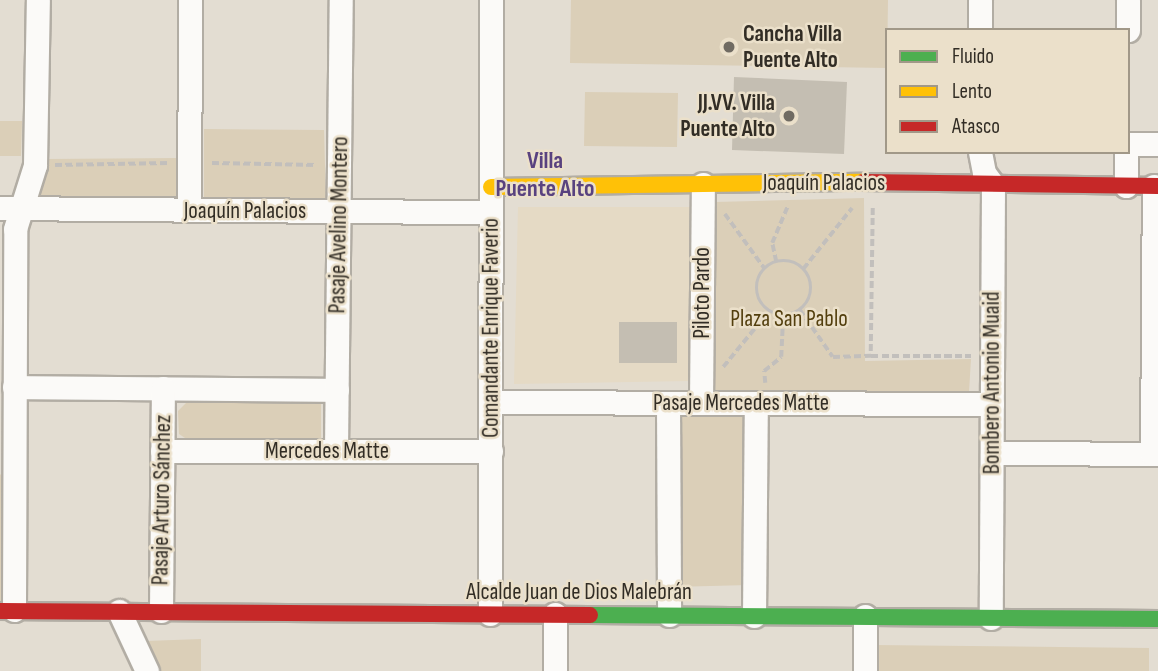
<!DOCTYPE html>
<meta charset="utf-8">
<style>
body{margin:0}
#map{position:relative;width:1158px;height:671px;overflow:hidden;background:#e3ddd2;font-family:"Sofia Sans Condensed",sans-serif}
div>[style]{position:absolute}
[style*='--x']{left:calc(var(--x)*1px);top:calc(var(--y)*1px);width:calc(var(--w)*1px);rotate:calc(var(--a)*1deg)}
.built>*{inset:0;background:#e5dac5}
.green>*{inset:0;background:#dbcfb8}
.building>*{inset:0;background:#c4beb2}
.path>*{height:3.5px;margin-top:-1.75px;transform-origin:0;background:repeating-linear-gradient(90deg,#c2bfbc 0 7px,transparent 0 10.5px)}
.path>.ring{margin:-1.75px;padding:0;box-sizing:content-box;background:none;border:3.5px solid #c2bfbc;border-radius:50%}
.roads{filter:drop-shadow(2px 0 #b2ada4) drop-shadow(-2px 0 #b2ada4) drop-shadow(0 2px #b2ada4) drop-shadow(0 -2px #b2ada4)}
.street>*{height:23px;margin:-11.5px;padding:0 11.5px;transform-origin:11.5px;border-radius:11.5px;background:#fbfaf8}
.fast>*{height:16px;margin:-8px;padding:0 8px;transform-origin:8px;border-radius:8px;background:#4caf50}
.slow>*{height:16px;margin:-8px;padding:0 8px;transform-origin:8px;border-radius:8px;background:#ffc107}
.jam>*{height:16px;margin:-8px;padding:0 8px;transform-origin:8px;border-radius:8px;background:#c62828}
.dots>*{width:19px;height:19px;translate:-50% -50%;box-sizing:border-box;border:4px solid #ebe0ca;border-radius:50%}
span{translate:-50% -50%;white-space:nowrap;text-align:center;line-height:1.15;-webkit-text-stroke:5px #ebe0ca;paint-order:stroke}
.poi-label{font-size:23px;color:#322d25;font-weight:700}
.left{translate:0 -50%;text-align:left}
.right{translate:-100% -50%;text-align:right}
.street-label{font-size:23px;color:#322d25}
.park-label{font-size:23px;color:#533f0e}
.neighbourhood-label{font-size:24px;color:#59427f;font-weight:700}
.legend{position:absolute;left:885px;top:28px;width:245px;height:126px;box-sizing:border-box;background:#ebe0ca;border:2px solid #a19888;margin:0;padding:9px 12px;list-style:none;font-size:21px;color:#322d25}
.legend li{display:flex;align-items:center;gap:14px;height:35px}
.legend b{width:35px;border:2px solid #a19888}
</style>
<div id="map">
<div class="built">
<i style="clip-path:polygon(518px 207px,690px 207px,691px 381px,514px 384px)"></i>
</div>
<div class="green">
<i style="clip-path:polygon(571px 0,888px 0,887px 68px,570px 63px)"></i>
<i style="clip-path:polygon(585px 92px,678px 93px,677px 147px,584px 146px)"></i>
<i style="clip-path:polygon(0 121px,22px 121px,21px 156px,0 156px)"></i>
<i style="clip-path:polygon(204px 129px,324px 130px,326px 202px,204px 199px)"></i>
<i style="clip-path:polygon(178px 158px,176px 199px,38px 196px,46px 159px)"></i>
<i style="clip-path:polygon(864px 198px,865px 361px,971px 359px,969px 392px,749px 397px,749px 585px,672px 587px,672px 414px,711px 413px,715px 202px)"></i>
<i style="clip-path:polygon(321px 397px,321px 439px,188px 440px,179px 434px,178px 411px,188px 401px)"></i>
<i style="clip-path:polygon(0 474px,4px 478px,3px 603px,0 603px)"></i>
<i style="clip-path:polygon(201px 639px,201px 671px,158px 671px,146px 641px)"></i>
<i style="clip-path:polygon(874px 645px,1149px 648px,1149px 671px,874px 671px)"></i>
</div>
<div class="building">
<i style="clip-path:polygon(734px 77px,847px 82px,844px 154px,732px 150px)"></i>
<i style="clip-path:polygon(619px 322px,677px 322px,677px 363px,619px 363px)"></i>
</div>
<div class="path">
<i style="--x:212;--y:163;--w:104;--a:1.1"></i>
<i style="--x:55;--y:165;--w:114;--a:-1"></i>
<i style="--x:873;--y:208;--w:148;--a:90.8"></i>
<i style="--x:871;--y:356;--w:100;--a:0"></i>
<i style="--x:725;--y:214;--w:68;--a:54"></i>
<i class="ring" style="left:757px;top:261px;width:50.5px;height:50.5px"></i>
<i style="--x:776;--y:262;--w:19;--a:-102"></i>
<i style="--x:772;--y:243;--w:39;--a:-67"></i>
<i style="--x:803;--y:269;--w:78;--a:-51.2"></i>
<i style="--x:800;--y:310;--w:57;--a:54.9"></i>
<i style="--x:833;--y:357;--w:38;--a:-2"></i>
<i style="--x:723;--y:367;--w:72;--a:-50.6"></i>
<i style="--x:765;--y:383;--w:12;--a:-95"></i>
<i style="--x:764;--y:371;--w:22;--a:-39"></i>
<i style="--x:781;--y:357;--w:42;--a:-87.3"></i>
</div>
<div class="roads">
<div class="street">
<i style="--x:980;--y:0;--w:30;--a:90"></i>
<i style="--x:1128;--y:30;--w:30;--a:-90"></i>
<i style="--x:1128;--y:144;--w:30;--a:0"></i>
<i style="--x:980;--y:152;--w:21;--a:79"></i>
<i style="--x:984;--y:173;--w:15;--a:53"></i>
<i style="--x:993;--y:185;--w:433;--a:90.3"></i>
<i style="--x:1126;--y:186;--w:34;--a:-90"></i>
<i style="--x:0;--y:208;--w:491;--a:0.5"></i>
<i style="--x:189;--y:210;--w:210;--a:-89.7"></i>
<i style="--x:14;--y:387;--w:323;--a:0.5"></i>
<i style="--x:490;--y:402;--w:502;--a:0.23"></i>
<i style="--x:668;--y:403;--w:212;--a:89.7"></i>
<i style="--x:701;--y:403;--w:219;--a:-89.5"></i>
<i style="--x:162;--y:451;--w:329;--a:0"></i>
<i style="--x:336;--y:451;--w:451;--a:-89.4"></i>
<i style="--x:992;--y:453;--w:166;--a:0.3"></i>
<i style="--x:1152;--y:454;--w:268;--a:-89.6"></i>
<i style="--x:14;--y:610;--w:381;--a:-89.8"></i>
<i style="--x:15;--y:229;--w:67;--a:-72.6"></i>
<i style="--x:35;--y:165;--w:165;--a:-89"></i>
<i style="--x:119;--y:611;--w:66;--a:65"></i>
<i style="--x:161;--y:611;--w:223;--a:-89.5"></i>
<i style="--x:490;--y:614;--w:614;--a:-89.91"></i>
<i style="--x:754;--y:616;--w:213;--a:-89.5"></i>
<i style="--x:555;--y:671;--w:57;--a:-90"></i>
<i style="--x:865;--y:671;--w:55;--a:-90"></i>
</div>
<div class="fast">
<i style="--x:590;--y:615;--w:568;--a:0.4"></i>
</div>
<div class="slow">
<i style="--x:491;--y:187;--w:372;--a:-0.8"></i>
</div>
<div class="jam">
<i style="--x:863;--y:182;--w:295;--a:0.8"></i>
<i style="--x:0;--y:611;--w:590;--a:0.39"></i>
</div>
</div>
<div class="dots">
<i style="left:729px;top:47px;background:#706b62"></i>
<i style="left:789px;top:116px;background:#706b62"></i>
</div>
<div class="poi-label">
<span class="left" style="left:743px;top:47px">Cancha Villa<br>Puente Alto</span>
<span class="right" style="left:775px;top:116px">JJ.VV. Villa<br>Puente Alto</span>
</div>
<div class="street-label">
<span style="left:824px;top:183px">Joaquín Palacios</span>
<span style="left:245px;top:211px">Joaquín Palacios</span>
<span style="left:339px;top:225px;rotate:-89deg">Pasaje Avelino Montero</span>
<span style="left:702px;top:293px;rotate:-90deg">Piloto Pardo</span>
<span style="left:491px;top:328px;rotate:-90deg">Comandante Enrique Faverio</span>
<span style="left:992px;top:383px;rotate:-90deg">Bombero Antonio Muaid</span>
<span style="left:741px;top:403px">Pasaje Mercedes Matte</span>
<span style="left:327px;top:451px">Mercedes Matte</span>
<span style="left:162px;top:500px;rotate:-89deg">Pasaje Arturo Sánchez</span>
<span style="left:579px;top:592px">Alcalde Juan de Dios Malebrán</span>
</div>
<div class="park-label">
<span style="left:789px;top:319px">Plaza San Pablo</span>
</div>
<div class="neighbourhood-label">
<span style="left:545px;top:175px">Villa<br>Puente Alto</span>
</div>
<ul class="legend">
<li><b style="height:9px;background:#4caf50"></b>Fluido</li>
<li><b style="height:9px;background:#ffc107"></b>Lento</li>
<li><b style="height:9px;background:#c62828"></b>Atasco</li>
</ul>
</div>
